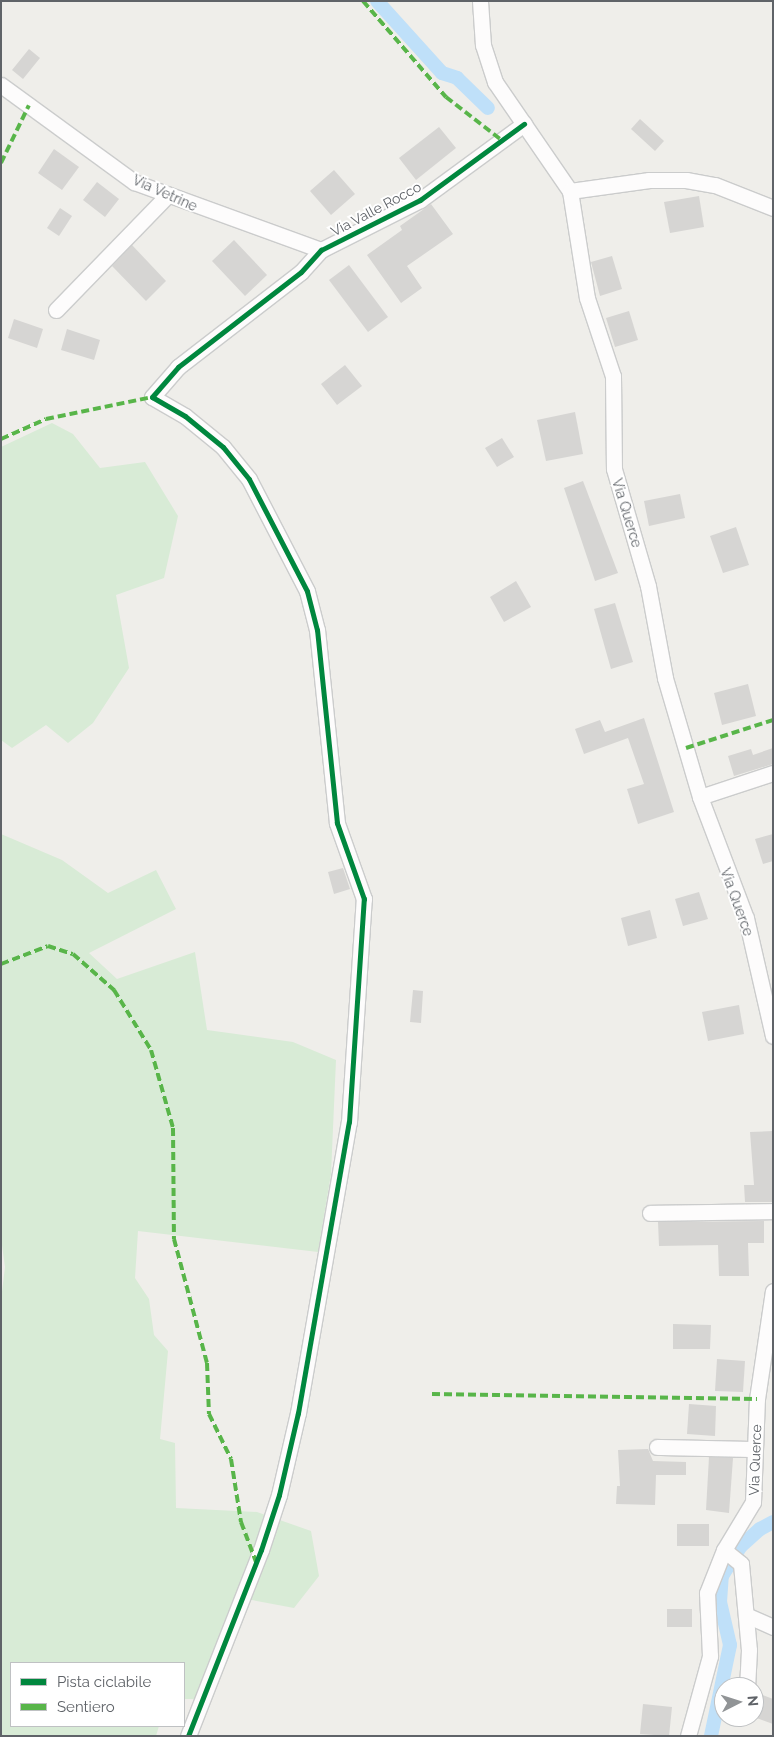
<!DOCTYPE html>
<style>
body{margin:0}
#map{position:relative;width:774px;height:1737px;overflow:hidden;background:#efeeea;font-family:Raleway,sans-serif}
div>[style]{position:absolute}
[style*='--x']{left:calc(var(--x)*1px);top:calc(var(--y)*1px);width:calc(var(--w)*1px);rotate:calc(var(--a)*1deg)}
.green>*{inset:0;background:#d8ebd6}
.canal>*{height:14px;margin:-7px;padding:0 7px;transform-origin:7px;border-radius:7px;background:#bfe0f9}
.building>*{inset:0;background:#d6d5d3}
.roads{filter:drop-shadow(1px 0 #cbcccc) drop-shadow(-1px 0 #cbcccc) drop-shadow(0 1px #cbcccc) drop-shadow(0 -1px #cbcccc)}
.minor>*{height:15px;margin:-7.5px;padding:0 7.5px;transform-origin:7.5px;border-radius:7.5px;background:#fdfcfc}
.quiet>*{height:4px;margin-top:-2px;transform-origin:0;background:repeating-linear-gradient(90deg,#58b549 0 8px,transparent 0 12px)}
.cycleway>*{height:5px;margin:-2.5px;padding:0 2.5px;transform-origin:2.5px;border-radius:2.5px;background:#00873e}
span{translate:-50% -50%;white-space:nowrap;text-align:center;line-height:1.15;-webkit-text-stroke:4px #fff;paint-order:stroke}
.street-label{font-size:14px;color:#5f6368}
.frame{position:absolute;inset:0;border:2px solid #5f6368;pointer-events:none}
.legend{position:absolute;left:10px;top:1662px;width:175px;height:65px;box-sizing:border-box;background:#fff;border:1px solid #bfc1c3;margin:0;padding:6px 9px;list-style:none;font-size:15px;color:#5f6368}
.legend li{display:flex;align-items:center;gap:10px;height:25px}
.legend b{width:25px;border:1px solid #bfc1c3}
.north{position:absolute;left:714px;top:1677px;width:50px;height:50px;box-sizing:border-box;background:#fff;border:1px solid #bfc1c3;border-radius:50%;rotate:85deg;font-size:14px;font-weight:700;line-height:20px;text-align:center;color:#5f6368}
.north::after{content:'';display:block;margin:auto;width:18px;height:22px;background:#919496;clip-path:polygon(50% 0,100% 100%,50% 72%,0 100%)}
</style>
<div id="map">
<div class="green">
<i style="clip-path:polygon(52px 423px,73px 434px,100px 468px,145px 462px,178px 516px,164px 578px,116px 595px,129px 668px,93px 723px,68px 743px,46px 725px,12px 748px,1px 740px,1px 447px)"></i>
<i style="clip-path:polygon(1px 834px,62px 860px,108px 893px,156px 870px,176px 909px,89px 953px,117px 979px,195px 952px,207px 1030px,293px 1042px,336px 1060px,331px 1174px,318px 1252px,138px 1231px,135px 1278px,149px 1299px,154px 1335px,168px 1351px,160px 1439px,175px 1443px,176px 1508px,257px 1512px,311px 1531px,319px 1576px,294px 1608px,236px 1597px,196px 1699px,184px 1699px,184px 1663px,11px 1663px,11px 1726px,159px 1726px,156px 1736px,1px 1736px,1px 1300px,5px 1267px,1px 1238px)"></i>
</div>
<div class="canal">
<i style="--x:377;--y:1;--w:97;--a:47.9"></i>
<i style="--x:442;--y:73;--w:16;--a:18"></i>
<i style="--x:457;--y:78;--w:43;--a:44.1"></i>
<i style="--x:711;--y:1736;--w:93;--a:-78.2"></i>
<i style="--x:730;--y:1645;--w:44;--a:-103.1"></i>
<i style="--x:720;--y:1602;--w:26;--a:-86"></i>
<i style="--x:722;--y:1576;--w:36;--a:-58"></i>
<i style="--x:741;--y:1546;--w:25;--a:-42"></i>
<i style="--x:760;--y:1529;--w:15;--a:-28"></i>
</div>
<div class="building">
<i style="clip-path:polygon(29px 49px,40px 58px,23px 79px,12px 70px)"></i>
<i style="clip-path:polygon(640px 119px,664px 141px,655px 151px,631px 129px)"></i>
<i style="clip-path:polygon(439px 127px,456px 148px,416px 180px,399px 158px)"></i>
<i style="clip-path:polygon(54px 149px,79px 167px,62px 190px,38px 173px)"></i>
<i style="clip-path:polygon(334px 170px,355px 194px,331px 215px,310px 191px)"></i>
<i style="clip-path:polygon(97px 182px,119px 199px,105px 217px,83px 200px)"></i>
<i style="clip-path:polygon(699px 196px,704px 227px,670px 233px,664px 202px)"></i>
<i style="clip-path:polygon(431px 204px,453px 234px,407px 266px,422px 288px,401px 303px,367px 255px,402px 230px,400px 226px)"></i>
<i style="clip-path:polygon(60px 208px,72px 216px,59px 236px,47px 228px)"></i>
<i style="clip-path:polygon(234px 240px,267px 275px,245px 296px,212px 261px)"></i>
<i style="clip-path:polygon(132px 245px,166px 281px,146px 301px,112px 266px)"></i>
<i style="clip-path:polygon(612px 256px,622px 289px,600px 296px,591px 262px)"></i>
<i style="clip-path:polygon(349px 265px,388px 317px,368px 332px,329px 280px)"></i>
<i style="clip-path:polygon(629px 311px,638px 340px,615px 347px,606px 318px)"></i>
<i style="clip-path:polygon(14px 319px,43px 329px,37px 348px,8px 338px)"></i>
<i style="clip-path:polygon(67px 329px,100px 340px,94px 360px,61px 350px)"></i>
<i style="clip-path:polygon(345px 365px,362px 386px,337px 405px,321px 384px)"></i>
<i style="clip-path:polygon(575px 412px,583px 454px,546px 461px,537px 420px)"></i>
<i style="clip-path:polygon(502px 438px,514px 457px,497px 467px,485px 448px)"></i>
<i style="clip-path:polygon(583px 481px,618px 573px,595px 581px,564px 488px)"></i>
<i style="clip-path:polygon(680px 494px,685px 518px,649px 526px,644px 501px)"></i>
<i style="clip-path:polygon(736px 527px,749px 565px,723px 573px,710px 536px)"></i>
<i style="clip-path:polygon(516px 581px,531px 607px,504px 622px,490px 597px)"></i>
<i style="clip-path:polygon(615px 603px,633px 662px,611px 669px,594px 609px)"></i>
<i style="clip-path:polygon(748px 684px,756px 716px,722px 725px,714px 693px)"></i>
<i style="clip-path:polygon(644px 718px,674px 812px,638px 824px,627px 789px,644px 784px,628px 738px,584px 754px,575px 729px,600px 720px,605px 732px)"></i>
<i style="clip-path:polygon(773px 748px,773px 764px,734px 776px,728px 756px,751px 749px,753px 755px)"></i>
<i style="clip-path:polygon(773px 834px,773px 861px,763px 864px,755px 839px)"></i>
<i style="clip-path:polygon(343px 868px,350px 889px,334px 894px,328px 872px)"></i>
<i style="clip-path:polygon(699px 892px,708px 919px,683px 926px,675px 899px)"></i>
<i style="clip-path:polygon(650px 910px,657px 938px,628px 946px,621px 918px)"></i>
<i style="clip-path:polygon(413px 990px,423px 991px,421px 1023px,410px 1022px)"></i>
<i style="clip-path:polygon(739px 1005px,744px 1034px,708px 1041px,702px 1012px)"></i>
<i style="clip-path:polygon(773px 1131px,773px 1202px,745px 1202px,744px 1185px,754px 1185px,750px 1132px)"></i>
<i style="clip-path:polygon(764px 1221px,764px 1243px,748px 1243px,749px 1276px,719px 1276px,718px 1245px,659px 1246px,658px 1222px)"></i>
<i style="clip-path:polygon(673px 1324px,711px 1325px,710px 1349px,673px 1349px)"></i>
<i style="clip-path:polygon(717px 1359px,745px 1361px,743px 1392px,715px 1391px)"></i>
<i style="clip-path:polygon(689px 1404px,716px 1406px,715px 1436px,687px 1434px)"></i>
<i style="clip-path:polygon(648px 1449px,653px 1461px,686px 1462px,686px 1475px,656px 1475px,655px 1505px,616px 1504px,617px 1486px,620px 1486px,618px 1450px)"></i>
<i style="clip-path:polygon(709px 1457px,733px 1458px,729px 1513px,706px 1510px)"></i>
<i style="clip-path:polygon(677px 1524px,709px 1524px,709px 1546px,677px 1546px)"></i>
<i style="clip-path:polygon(667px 1609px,692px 1609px,692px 1627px,667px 1627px)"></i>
<i style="clip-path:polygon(755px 1692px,773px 1699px,773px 1724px,754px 1717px)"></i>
<i style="clip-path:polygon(643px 1704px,672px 1707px,669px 1736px,640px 1734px)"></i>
</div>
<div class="roads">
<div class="minor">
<i style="--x:480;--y:1;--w:44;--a:86.1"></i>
<i style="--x:483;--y:45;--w:39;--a:72"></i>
<i style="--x:495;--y:82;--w:132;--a:55.5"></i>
<i style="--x:570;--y:191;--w:108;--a:81"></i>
<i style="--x:587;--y:298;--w:82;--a:71.6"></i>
<i style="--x:613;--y:376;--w:93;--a:89.4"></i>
<i style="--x:614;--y:469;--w:122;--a:73.8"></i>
<i style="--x:648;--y:586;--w:94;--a:79.5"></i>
<i style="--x:665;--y:678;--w:124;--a:73.6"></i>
<i style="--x:700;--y:797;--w:129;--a:69.2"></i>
<i style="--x:746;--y:918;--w:121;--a:77.1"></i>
<i style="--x:1;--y:85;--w:165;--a:36.1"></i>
<i style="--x:134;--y:182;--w:199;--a:20"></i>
<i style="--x:570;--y:191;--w:80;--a:-7.9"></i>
<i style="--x:649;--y:180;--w:37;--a:0"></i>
<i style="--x:686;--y:180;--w:29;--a:10"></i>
<i style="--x:715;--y:185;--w:62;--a:21.6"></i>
<i style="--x:56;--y:310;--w:161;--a:-45.8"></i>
<i style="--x:700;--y:797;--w:77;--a:-18.2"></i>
<i style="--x:650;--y:1213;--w:123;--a:-0.9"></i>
<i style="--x:657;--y:1447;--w:98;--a:1.2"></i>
<i style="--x:724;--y:1550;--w:22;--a:39"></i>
<i style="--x:741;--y:1564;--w:86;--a:84.7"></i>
<i style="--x:749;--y:1650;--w:37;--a:93"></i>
<i style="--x:746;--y:1615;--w:30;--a:24"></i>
<i style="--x:188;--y:1736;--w:200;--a:-68.6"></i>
<i style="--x:261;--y:1550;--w:58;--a:-71.9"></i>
<i style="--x:279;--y:1495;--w:84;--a:-77"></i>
<i style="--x:298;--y:1413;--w:295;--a:-80.1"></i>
<i style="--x:349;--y:1122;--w:224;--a:-86.2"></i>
<i style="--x:364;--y:899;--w:81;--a:-109.6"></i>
<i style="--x:337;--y:823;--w:194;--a:-95.9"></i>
<i style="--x:317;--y:630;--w:40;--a:-104.4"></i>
<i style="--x:307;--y:591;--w:126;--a:-117.4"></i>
<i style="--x:249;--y:479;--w:41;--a:-129.1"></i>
<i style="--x:223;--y:447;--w:49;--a:-140.8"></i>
<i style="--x:185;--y:416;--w:38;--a:-150"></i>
<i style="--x:152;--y:397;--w:40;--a:-49"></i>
<i style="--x:178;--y:367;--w:155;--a:-37.7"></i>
<i style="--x:301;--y:272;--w:30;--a:-48"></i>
<i style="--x:321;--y:250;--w:111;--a:-26.8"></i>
<i style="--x:420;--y:200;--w:129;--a:-36.2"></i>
<i style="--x:688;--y:1736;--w:83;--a:-74.6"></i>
<i style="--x:710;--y:1656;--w:63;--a:-92.7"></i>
<i style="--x:707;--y:1593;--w:46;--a:-68.4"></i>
<i style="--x:724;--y:1550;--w:56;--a:-58.9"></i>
<i style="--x:753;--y:1502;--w:103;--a:-87.8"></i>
<i style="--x:757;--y:1399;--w:109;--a:-81.6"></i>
</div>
</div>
<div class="quiet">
<i style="--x:363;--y:1;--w:127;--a:49.2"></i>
<i style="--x:446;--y:97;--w:73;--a:37.8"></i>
<i style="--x:1;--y:163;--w:64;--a:-64.2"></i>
<i style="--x:1;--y:439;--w:49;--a:-24"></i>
<i style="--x:46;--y:419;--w:108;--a:-11.7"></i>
<i style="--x:686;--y:748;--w:91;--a:-17.8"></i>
<i style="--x:1;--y:964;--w:50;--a:-21"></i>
<i style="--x:48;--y:946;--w:26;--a:18"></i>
<i style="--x:73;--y:954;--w:55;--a:41.3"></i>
<i style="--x:114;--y:990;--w:70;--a:58.3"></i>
<i style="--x:151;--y:1050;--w:81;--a:74.2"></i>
<i style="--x:173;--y:1128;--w:111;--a:89.5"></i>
<i style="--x:174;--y:1239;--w:128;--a:75.1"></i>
<i style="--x:207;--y:1363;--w:51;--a:87.8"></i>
<i style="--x:209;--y:1414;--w:50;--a:63.9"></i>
<i style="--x:231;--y:1459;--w:64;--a:81"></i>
<i style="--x:241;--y:1522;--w:43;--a:69.4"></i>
<i style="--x:432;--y:1394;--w:325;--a:0.9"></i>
</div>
<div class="cycleway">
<i style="--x:188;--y:1736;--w:200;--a:-68.6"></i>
<i style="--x:261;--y:1550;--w:58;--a:-71.9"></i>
<i style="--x:279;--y:1495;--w:84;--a:-77"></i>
<i style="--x:298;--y:1413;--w:295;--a:-80.1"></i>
<i style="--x:349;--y:1122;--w:224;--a:-86.2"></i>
<i style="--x:364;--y:899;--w:81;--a:-109.6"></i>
<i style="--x:337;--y:823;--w:194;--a:-95.9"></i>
<i style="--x:317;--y:630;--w:40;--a:-104.4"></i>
<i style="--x:307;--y:591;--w:126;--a:-117.4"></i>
<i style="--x:249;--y:479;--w:41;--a:-129.1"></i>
<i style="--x:223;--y:447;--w:49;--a:-140.8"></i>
<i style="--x:185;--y:416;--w:38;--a:-150"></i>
<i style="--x:152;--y:397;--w:40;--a:-49"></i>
<i style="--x:178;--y:367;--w:155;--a:-37.7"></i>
<i style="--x:301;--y:272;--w:30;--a:-48"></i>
<i style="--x:321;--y:250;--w:111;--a:-26.8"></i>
<i style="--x:420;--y:200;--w:129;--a:-36.2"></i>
</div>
<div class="street-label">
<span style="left:165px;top:193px;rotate:24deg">Via Vetrine</span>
<span style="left:376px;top:209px;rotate:-28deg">Via Valle Rocco</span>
<span style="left:627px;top:513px;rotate:73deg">Via Querce</span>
<span style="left:737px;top:902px;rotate:70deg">Via Querce</span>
<span style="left:755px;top:1460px;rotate:-88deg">Via Querce</span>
</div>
<div class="frame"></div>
<ul class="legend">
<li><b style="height:6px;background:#00873e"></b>Pista ciclabile</li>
<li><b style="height:6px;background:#58b549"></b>Sentiero</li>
</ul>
<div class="north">N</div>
</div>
